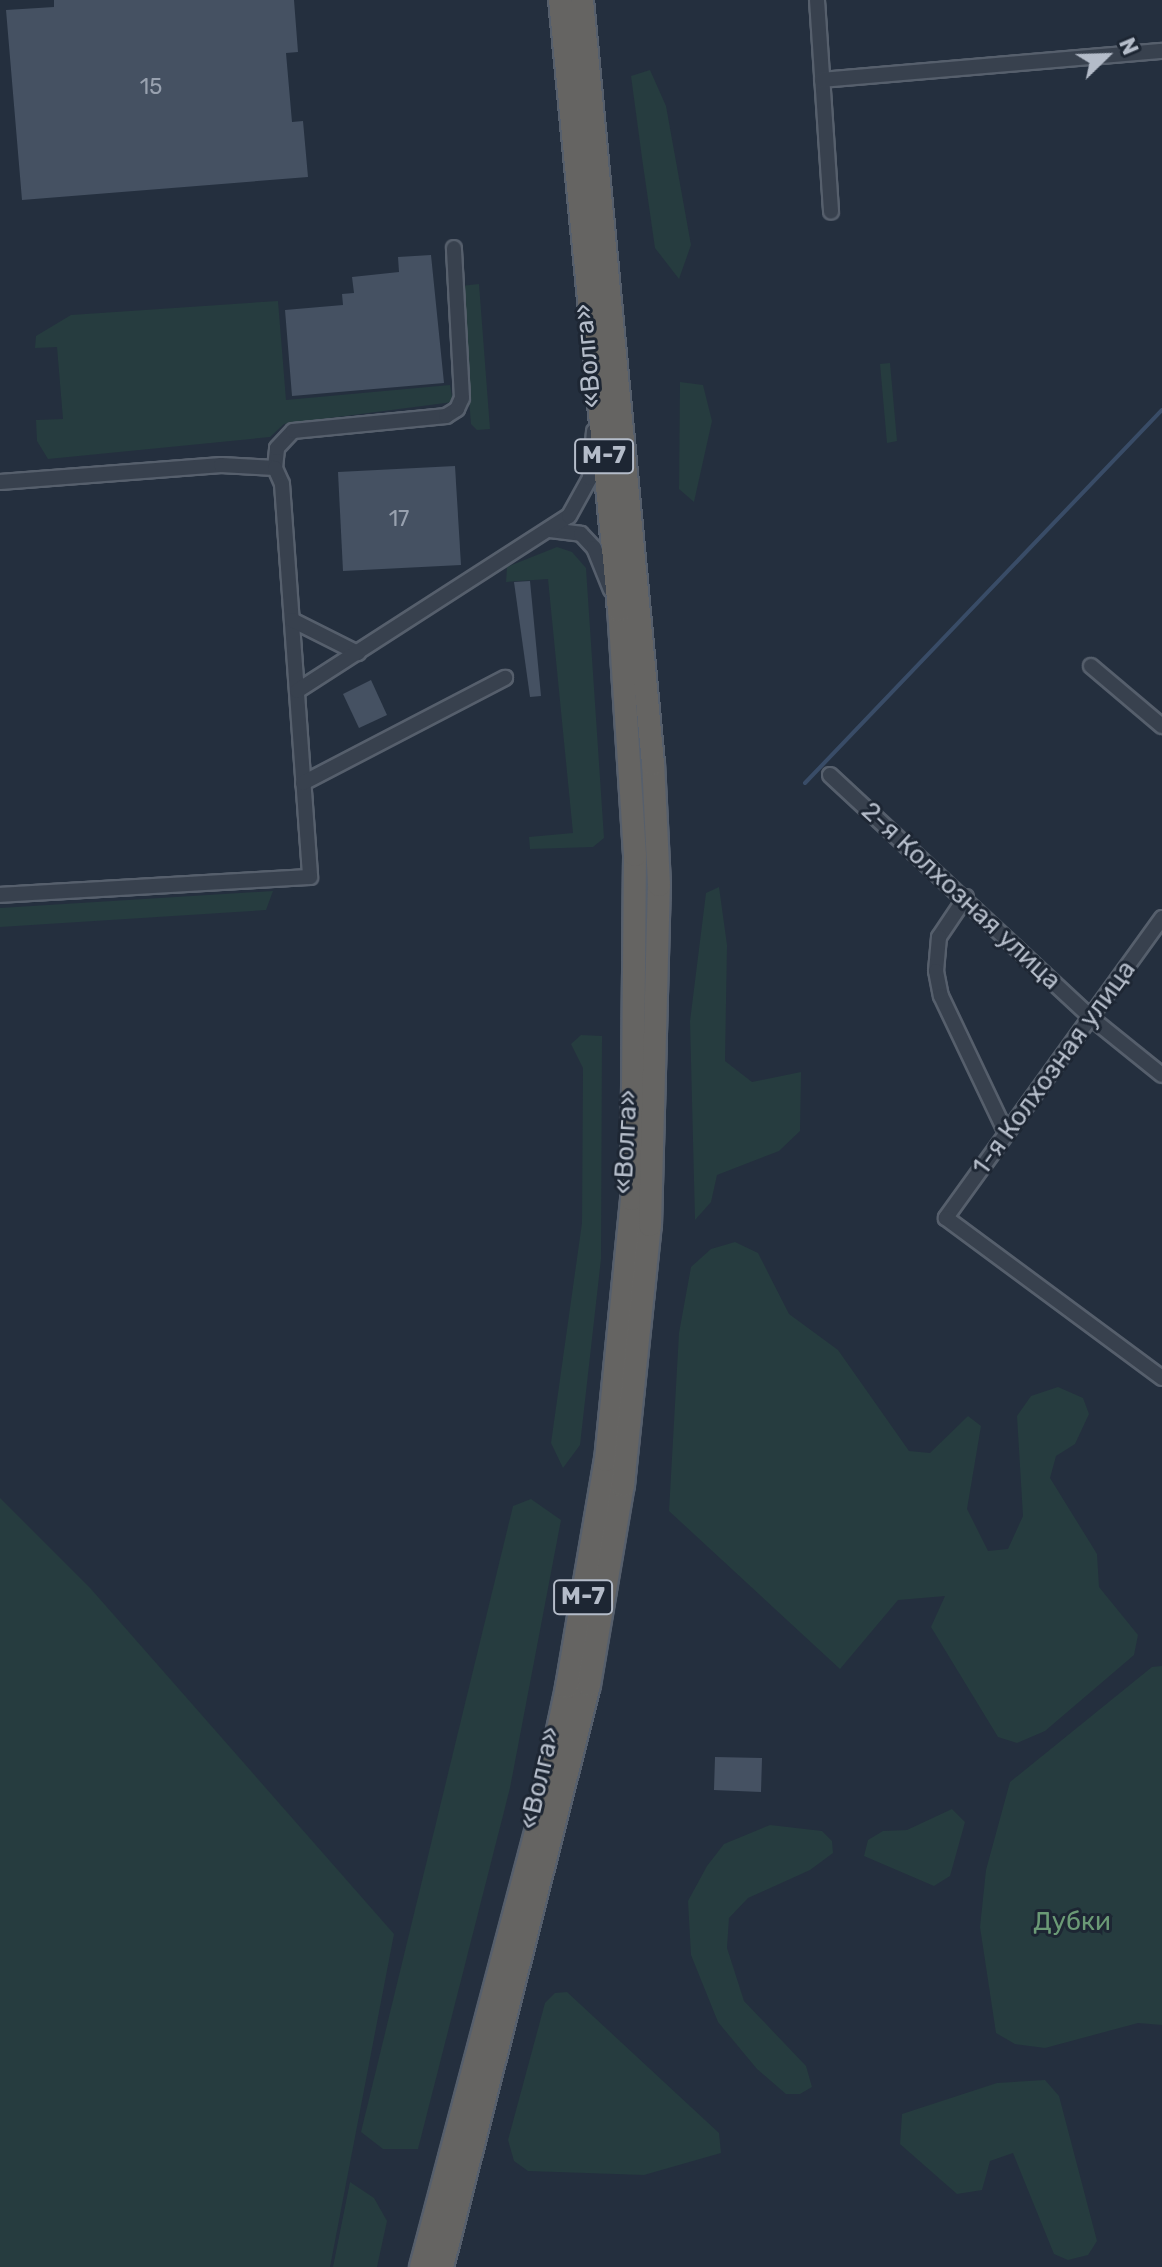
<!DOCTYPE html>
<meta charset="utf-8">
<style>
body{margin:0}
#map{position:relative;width:1162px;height:2267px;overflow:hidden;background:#242f3e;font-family:Rubik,sans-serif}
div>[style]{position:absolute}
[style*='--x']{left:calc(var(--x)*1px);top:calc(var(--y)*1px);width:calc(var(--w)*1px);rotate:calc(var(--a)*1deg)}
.green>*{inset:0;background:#263c3f}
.stream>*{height:4px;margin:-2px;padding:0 2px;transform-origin:2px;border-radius:2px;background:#394c67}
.building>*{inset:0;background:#455162}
.roads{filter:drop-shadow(2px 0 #565f6c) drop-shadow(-2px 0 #565f6c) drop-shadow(0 2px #565f6c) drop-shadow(0 -2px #565f6c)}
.minor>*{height:14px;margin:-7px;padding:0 7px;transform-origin:7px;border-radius:7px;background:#38414e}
.trunk>*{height:22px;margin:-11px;padding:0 11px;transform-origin:11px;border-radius:11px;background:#656462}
span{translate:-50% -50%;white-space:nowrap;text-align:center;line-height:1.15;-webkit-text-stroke:6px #1d2633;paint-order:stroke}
.number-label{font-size:22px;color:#98a1af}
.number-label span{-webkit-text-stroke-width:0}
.shield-label span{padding:2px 6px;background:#1d2633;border:2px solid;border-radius:6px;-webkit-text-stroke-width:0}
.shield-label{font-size:24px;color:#b4bcc9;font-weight:700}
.street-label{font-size:26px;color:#b4bcc9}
.park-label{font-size:26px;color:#6b9a76}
.north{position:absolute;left:1066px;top:16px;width:80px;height:80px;-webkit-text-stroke:6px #1d2633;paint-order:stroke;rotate:67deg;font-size:22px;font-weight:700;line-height:32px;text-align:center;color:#b4bcc9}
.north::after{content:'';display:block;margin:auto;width:28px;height:36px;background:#b4bcc9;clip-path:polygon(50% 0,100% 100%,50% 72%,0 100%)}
</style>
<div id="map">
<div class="green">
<i style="clip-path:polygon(650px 70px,666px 106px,691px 245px,679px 279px,655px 248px,642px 158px,631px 76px)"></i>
<i style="clip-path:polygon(479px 284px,490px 429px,477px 430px,471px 424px,460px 286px)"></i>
<i style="clip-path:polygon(278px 301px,286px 400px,450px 385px,453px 402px,284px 424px,270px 437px,48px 459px,37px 441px,36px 420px,63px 419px,57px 347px,35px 348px,36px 336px,71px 315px)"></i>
<i style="clip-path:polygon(890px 363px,897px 441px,887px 443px,880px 364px)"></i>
<i style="clip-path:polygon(680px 382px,703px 385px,712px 421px,694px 502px,679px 489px)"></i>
<i style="clip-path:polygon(557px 547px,572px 552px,586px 568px,604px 838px,593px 847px,530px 849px,529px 837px,573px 833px,548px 579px,506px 582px,507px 567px)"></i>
<i style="clip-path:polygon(719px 887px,727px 945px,725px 1061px,752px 1082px,801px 1072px,800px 1131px,779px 1151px,717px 1175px,711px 1202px,695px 1220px,690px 1021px,706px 893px)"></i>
<i style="clip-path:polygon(273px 891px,266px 910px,0 927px,0 908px)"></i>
<i style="clip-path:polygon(581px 1035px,602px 1036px,601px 1259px,580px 1445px,563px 1468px,551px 1443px,582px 1223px,583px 1068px,571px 1044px)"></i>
<i style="clip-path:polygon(735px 1242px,758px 1253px,789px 1314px,838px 1350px,909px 1451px,930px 1453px,968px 1416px,981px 1426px,967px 1509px,988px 1551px,1008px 1549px,1023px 1516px,1017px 1416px,1031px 1396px,1058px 1387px,1083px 1398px,1089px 1414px,1075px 1444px,1056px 1456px,1050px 1478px,1097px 1554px,1099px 1587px,1138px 1635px,1134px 1655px,1045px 1731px,1017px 1743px,998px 1737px,931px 1627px,945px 1596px,898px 1600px,840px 1669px,669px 1511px,679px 1333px,691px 1267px,711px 1249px)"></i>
<i style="clip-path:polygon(0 1498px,91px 1589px,394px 1934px,330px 2267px,0 2267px)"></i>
<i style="clip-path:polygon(531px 1499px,561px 1520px,510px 1788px,418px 2149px,383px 2149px,361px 2132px,513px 1506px)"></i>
<i style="clip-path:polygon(1162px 1666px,1162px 2025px,1138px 2023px,1045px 2048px,1015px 2044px,996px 2033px,980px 1927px,986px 1870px,1010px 1782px,1152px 1667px)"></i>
<i style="clip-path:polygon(952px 1809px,965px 1822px,950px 1876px,934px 1886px,864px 1856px,868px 1840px,883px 1831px,907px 1830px)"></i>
<i style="clip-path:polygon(770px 1825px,822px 1831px,832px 1841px,833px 1853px,810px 1870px,748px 1898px,729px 1918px,727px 1948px,744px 2001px,806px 2066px,812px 2087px,800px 2094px,786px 2094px,757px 2069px,718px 2022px,691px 1955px,688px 1901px,707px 1866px,724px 1844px)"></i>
<i style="clip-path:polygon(567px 1992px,719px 2133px,721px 2153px,644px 2175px,528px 2171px,514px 2161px,508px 2140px,545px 2003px,555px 1993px)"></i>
<i style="clip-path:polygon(1045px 2080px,1059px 2096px,1097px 2241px,1088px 2255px,1068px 2260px,1054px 2254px,1013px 2153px,990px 2161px,982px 2190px,957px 2194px,900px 2144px,902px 2114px,997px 2083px)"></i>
<i style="clip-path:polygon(350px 2182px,374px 2198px,387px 2221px,377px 2267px,333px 2267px)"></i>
</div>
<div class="stream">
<i style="--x:805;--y:783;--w:516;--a:-46.26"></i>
</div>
<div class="building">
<i style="clip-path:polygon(54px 0,294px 0,298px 52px,286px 53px,292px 122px,303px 121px,308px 177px,22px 200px,6px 10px,54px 7px)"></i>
<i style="clip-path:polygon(431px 255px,444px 383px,292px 396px,285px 310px,343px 305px,342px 294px,354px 293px,352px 277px,399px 272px,398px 257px)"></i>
<i style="clip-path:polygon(455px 466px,461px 565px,343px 571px,338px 472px)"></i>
<i style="clip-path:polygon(530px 581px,541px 696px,530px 697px,514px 582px)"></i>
<i style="clip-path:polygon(371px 680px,387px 715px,359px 728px,343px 694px)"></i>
<i style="clip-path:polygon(715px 1757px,762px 1758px,761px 1792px,714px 1790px)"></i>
</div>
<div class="roads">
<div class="minor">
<i style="--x:817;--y:0;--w:212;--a:86.2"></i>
<i style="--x:822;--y:80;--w:341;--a:-4.9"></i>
<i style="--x:275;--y:468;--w:20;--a:-84"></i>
<i style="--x:277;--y:448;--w:23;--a:-47"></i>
<i style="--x:293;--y:431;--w:154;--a:-5.6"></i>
<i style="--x:446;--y:416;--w:13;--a:-32"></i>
<i style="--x:457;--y:409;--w:12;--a:-66"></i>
<i style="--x:462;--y:398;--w:150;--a:-93.1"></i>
<i style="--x:0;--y:482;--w:222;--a:-4.4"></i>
<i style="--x:221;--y:465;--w:54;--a:3.2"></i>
<i style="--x:275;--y:468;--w:17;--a:66"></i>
<i style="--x:282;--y:484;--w:394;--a:85.9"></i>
<i style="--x:310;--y:877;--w:311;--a:176.7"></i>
<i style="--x:550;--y:530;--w:31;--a:7"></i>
<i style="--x:581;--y:534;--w:19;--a:47"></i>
<i style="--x:594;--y:548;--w:45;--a:68"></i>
<i style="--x:292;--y:620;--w:74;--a:26.6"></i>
<i style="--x:1091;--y:666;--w:93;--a:40.2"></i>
<i style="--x:297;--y:691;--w:323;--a:-32.8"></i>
<i style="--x:569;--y:516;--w:43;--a:-61.1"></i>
<i style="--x:590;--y:478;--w:47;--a:-85.1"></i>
<i style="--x:830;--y:775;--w:355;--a:42.9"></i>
<i style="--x:1090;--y:1017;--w:92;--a:38.9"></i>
<i style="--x:303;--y:783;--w:228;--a:-27.5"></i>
<i style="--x:966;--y:897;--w:48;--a:124"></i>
<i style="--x:939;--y:937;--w:34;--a:95"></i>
<i style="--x:936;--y:971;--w:25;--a:79"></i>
<i style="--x:941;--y:996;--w:149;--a:64.6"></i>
<i style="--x:1162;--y:918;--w:370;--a:125.8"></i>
<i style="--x:946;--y:1218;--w:269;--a:36.5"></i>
</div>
<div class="trunk">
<i style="--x:421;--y:2267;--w:458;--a:-75.2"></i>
<i style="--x:538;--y:1824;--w:140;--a:-78"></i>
<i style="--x:567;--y:1687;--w:230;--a:-80.3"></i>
<i style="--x:606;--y:1460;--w:262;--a:-84.3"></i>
<i style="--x:632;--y:1199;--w:344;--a:-89.5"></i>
<i style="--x:635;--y:855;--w:246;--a:-93.7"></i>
<i style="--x:619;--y:610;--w:613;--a:-95.52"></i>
<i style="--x:442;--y:2267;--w:600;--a:-75.82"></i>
<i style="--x:589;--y:1685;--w:203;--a:-80.4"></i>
<i style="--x:623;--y:1485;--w:261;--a:-84.1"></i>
<i style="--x:650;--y:1225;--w:340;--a:-88.5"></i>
<i style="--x:659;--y:885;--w:121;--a:-92.8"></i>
<i style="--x:653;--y:764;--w:767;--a:-95.31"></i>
</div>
</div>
<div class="number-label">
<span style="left:151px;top:87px">15</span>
<span style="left:399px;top:519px">17</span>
</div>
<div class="shield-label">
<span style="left:604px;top:456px">М-7</span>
<span style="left:583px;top:1597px">М-7</span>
</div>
<div class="street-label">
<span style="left:588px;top:356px;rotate:-95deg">«Волга»</span>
<span style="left:961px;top:896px;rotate:43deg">2-я Колхозная улица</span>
<span style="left:1054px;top:1068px;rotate:-54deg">1-я Колхозная улица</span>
<span style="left:626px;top:1142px;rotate:-87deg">«Волга»</span>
<span style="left:540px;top:1778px;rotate:-77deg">«Волга»</span>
</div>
<div class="park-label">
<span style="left:1072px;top:1922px">Дубки</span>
</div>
<div class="north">N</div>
</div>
